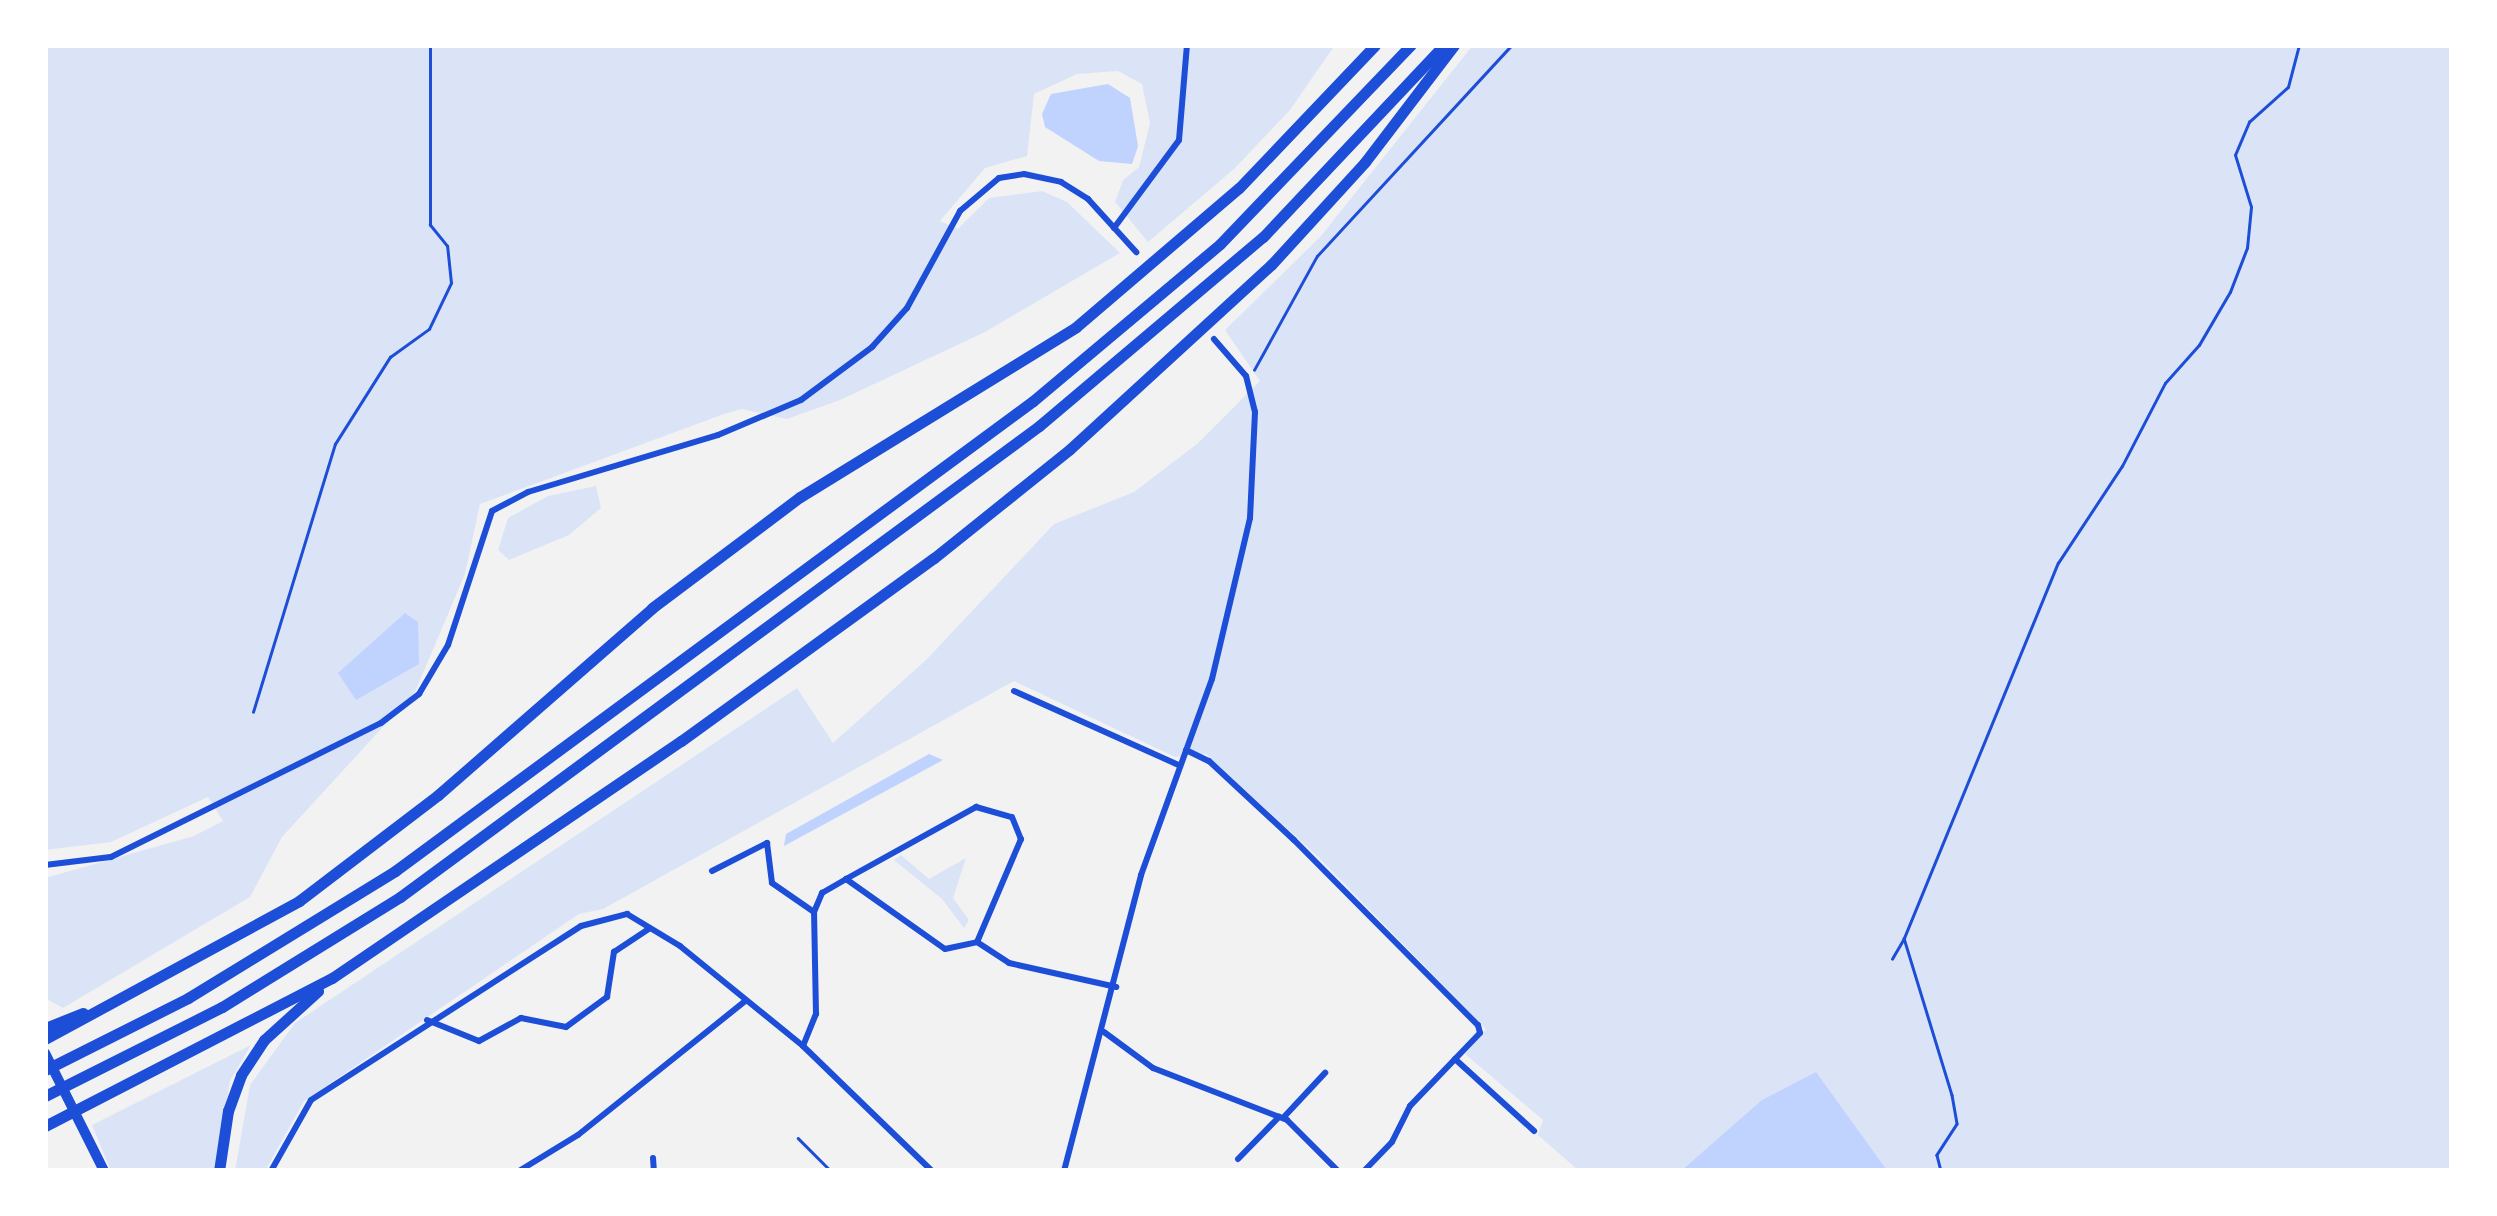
<!DOCTYPE html>
<style>
body{margin:0}
#map{position:relative;width:2497px;height:1216px;overflow:hidden;background:#f2f2f2;font-family:"Public Sans",sans-serif}
div>[style]{position:absolute}
[style*='--x']{left:calc(var(--x)*1px);top:calc(var(--y)*1px);width:calc(var(--w)*1px);rotate:calc(var(--a)*1deg)}
.green>*{inset:0;background:#dbe4f7}
.water>*{inset:0;background:#bfd3fe}
.path>*{height:2.5px;margin:-1.25px;padding:0 1.25px;transform-origin:1.25px;border-radius:1.25px;background:#1d4ed8}
.service>*{height:2.5px;margin:-1.25px;padding:0 1.25px;transform-origin:1.25px;border-radius:1.25px;background:#1d4ed8}
.minor>*{height:6px;margin:-3px;padding:0 3px;transform-origin:3px;border-radius:3px;background:#1d4ed8}
.primary>*{height:10px;margin:-5px;padding:0 5px;transform-origin:5px;border-radius:5px;background:#1d4ed8}
.motorway>*{height:11px;margin:-5.5px;padding:0 5.5px;transform-origin:5.5px;border-radius:5.5px;background:#1d4ed8}
span{translate:-50% -50%;white-space:nowrap;text-align:center;line-height:1.15;-webkit-text-stroke:8px #fff;paint-order:stroke}
.frame{position:absolute;inset:0;border:48px solid #fff;pointer-events:none}
</style>
<div id="map">
<div class="green">
<i style="clip-path:polygon(45px 45px,1335px 45px,1290px 110px,1234px 169px,1148px 242px,1115px 202px,1123px 180px,1139px 167px,1150px 123px,1142px 84px,1118px 71px,1077px 74px,1034px 94px,1027px 156px,985px 168px,940px 221px,958px 229px,989px 198px,1042px 191px,1067px 202px,1120px 253px,985px 332px,840px 400px,787px 419px,742px 409px,724px 414px,480px 504px,465px 574px,415px 692px,282px 837px,250px 897px,63px 1008px,45px 998px,45px 878px,194px 836px,223px 821px,208px 797px,111px 842px,45px 850px)"></i>
<i style="clip-path:polygon(1473px 45px,2452px 45px,2452px 1171px,1579px 1171px,1538px 1135px,1543px 1120px,1465px 1054px,1486px 1029px,1318px 857px,1206px 754px,1175px 757px,1014px 681px,603px 909px,579px 914px,304px 1101px,265px 1171px,235px 1171px,250px 1085px,295px 1023px,797px 688px,833px 743px,926px 660px,1054px 524px,1134px 492px,1197px 444px,1260px 381px,1225px 330px,1321px 236px)"></i>
<i style="clip-path:polygon(596px 486px,601px 508px,569px 535px,509px 560px,498px 550px,508px 518px,548px 496px)"></i>
<i style="clip-path:polygon(901px 855px,929px 879px,966px 858px,953px 898px,969px 920px,964px 928px,942px 899px,894px 860px)"></i>
<i style="clip-path:polygon(251px 1045px,230px 1081px,215px 1171px,111px 1171px,92px 1125px)"></i>
</div>
<div class="water">
<i style="clip-path:polygon(1108px 84px,1130px 98px,1138px 146px,1132px 164px,1099px 161px,1045px 127px,1042px 114px,1051px 94px)"></i>
<i style="clip-path:polygon(405px 613px,418px 622px,419px 664px,356px 700px,338px 673px)"></i>
<i style="clip-path:polygon(929px 754px,943px 760px,784px 846px,786px 834px)"></i>
<i style="clip-path:polygon(1816px 1072px,1886px 1169px,1681px 1171px,1762px 1100px)"></i>
</div>
<div class="path">
<i style="--x:1254;--y:370;--w:130;--a:-61.1"></i>
<i style="--x:1317;--y:256;--w:287;--a:-47.3"></i>
<i style="--x:253;--y:712;--w:280;--a:-73"></i>
<i style="--x:335;--y:444;--w:103;--a:-57.7"></i>
<i style="--x:390;--y:357;--w:48;--a:-35.7"></i>
<i style="--x:429;--y:329;--w:51;--a:-64.4"></i>
<i style="--x:451;--y:283;--w:37;--a:-96"></i>
<i style="--x:447;--y:246;--w:27;--a:-129"></i>
<i style="--x:430;--y:225;--w:180;--a:-90"></i>
<i style="--x:1904;--y:938;--w:405;--a:-67.7"></i>
<i style="--x:2058;--y:563;--w:116;--a:-56.6"></i>
<i style="--x:2122;--y:466;--w:93;--a:-62.6"></i>
<i style="--x:2165;--y:383;--w:51;--a:-48.2"></i>
<i style="--x:2199;--y:345;--w:61;--a:-59.7"></i>
<i style="--x:2230;--y:292;--w:47;--a:-68.9"></i>
<i style="--x:2247;--y:248;--w:41;--a:-84.4"></i>
<i style="--x:2251;--y:207;--w:54;--a:-107.1"></i>
<i style="--x:2235;--y:155;--w:36;--a:-67"></i>
<i style="--x:2249;--y:122;--w:52;--a:-41.9"></i>
<i style="--x:2288;--y:87;--w:43;--a:-75.3"></i>
<i style="--x:1892;--y:959;--w:24;--a:-60"></i>
<i style="--x:1904;--y:938;--w:164;--a:73"></i>
<i style="--x:1952;--y:1095;--w:29;--a:80"></i>
<i style="--x:1957;--y:1124;--w:37;--a:123"></i>
<i style="--x:1937;--y:1155;--w:16;--a:76"></i>
</div>
<div class="service">
<i style="--x:798;--y:1138;--w:47;--a:45"></i>
</div>
<div class="minor">
<i style="--x:1114;--y:228;--w:109;--a:-53.5"></i>
<i style="--x:1179;--y:140;--w:95;--a:-85.2"></i>
<i style="--x:1014;--y:691;--w:181;--a:24.2"></i>
<i style="--x:1186;--y:750;--w:25;--a:26"></i>
<i style="--x:1209;--y:761;--w:116;--a:42.9"></i>
<i style="--x:1294;--y:840;--w:261;--a:45.2"></i>
<i style="--x:1478;--y:1025;--w:8;--a:76"></i>
<i style="--x:1480;--y:1033;--w:101;--a:133.8"></i>
<i style="--x:1410;--y:1106;--w:40;--a:116.6"></i>
<i style="--x:1392;--y:1142;--w:40;--a:134"></i>
<i style="--x:45;--y:865;--w:66;--a:-6.9"></i>
<i style="--x:111;--y:857;--w:301;--a:-26.4"></i>
<i style="--x:381;--y:723;--w:48;--a:-37.3"></i>
<i style="--x:419;--y:694;--w:57;--a:-59.4"></i>
<i style="--x:448;--y:645;--w:141;--a:-71.8"></i>
<i style="--x:492;--y:511;--w:41;--a:-27.8"></i>
<i style="--x:528;--y:492;--w:198;--a:-16.7"></i>
<i style="--x:718;--y:435;--w:90;--a:-22.9"></i>
<i style="--x:801;--y:400;--w:89;--a:-36.7"></i>
<i style="--x:872;--y:347;--w:52;--a:-48.1"></i>
<i style="--x:907;--y:308;--w:111;--a:-61.3"></i>
<i style="--x:960;--y:211;--w:51;--a:-40.2"></i>
<i style="--x:999;--y:178;--w:25;--a:-9"></i>
<i style="--x:1024;--y:174;--w:38;--a:12"></i>
<i style="--x:1061;--y:182;--w:32;--a:32"></i>
<i style="--x:1088;--y:199;--w:72;--a:47.8"></i>
<i style="--x:712;--y:871;--w:62;--a:-27"></i>
<i style="--x:767;--y:843;--w:40;--a:82.9"></i>
<i style="--x:772;--y:883;--w:51;--a:34.6"></i>
<i style="--x:846;--y:879;--w:149;--a:-29"></i>
<i style="--x:976;--y:807;--w:37;--a:16"></i>
<i style="--x:1012;--y:817;--w:24;--a:68"></i>
<i style="--x:1021;--y:839;--w:112;--a:113.1"></i>
<i style="--x:427;--y:1020;--w:56;--a:22"></i>
<i style="--x:479;--y:1041;--w:48;--a:-28.7"></i>
<i style="--x:521;--y:1018;--w:46;--a:11.3"></i>
<i style="--x:566;--y:1027;--w:51;--a:-36.2"></i>
<i style="--x:607;--y:997;--w:46;--a:-81.2"></i>
<i style="--x:614;--y:952;--w:43;--a:-33.7"></i>
<i style="--x:1104;--y:1032;--w:61;--a:36.3"></i>
<i style="--x:1153;--y:1068;--w:144;--a:21.2"></i>
<i style="--x:1287;--y:1120;--w:72;--a:45"></i>
<i style="--x:803;--y:1046;--w:35;--a:-68"></i>
<i style="--x:816;--y:1014;--w:102;--a:-91.1"></i>
<i style="--x:814;--y:912;--w:21;--a:-67"></i>
<i style="--x:822;--y:893;--w:28;--a:-30"></i>
<i style="--x:846;--y:879;--w:121;--a:35.3"></i>
<i style="--x:945;--y:949;--w:33;--a:-12"></i>
<i style="--x:977;--y:942;--w:38;--a:33"></i>
<i style="--x:1009;--y:963;--w:110;--a:12.6"></i>
<i style="--x:1455;--y:1059;--w:107;--a:42.3"></i>
<i style="--x:1283;--y:1118;--w:62;--a:-47"></i>
<i style="--x:653;--y:1158;--w:13;--a:86"></i>
<i style="--x:1238;--y:1159;--w:59;--a:-45.7"></i>
<i style="--x:271;--y:1171;--w:81;--a:-60.6"></i>
<i style="--x:311;--y:1100;--w:321;--a:-32.8"></i>
<i style="--x:581;--y:926;--w:48;--a:-14.6"></i>
<i style="--x:627;--y:914;--w:62;--a:31.1"></i>
<i style="--x:680;--y:946;--w:159;--a:39.1"></i>
<i style="--x:803;--y:1046;--w:180;--a:44.1"></i>
<i style="--x:519;--y:1171;--w:69;--a:-31.4"></i>
<i style="--x:578;--y:1135;--w:214;--a:-38.7"></i>
<i style="--x:1064;--y:1171;--w:306;--a:-75.4"></i>
<i style="--x:1141;--y:875;--w:208;--a:-70.1"></i>
<i style="--x:1212;--y:679;--w:165;--a:-76.7"></i>
<i style="--x:1250;--y:518;--w:106;--a:-87.3"></i>
<i style="--x:1255;--y:412;--w:37;--a:-104"></i>
<i style="--x:1246;--y:376;--w:49;--a:-130.9"></i>
</div>
<div class="primary">
<i style="--x:45;--y:1053;--w:132;--a:63.4"></i>
</div>
<div class="motorway">
<i style="--x:45;--y:1028;--w:41;--a:-21.5"></i>
<i style="--x:45;--y:1039;--w:289;--a:-28.5"></i>
<i style="--x:299;--y:901;--w:175;--a:-37.3"></i>
<i style="--x:438;--y:795;--w:284;--a:-41.1"></i>
<i style="--x:652;--y:608;--w:185;--a:-36.9"></i>
<i style="--x:800;--y:497;--w:324;--a:-31.6"></i>
<i style="--x:1076;--y:327;--w:214;--a:-40.5"></i>
<i style="--x:1239;--y:188;--w:197;--a:-46.4"></i>
<i style="--x:45;--y:1070;--w:160;--a:-26.7"></i>
<i style="--x:188;--y:998;--w:243;--a:-31.5"></i>
<i style="--x:395;--y:871;--w:792;--a:-36.38"></i>
<i style="--x:1033;--y:401;--w:244;--a:-40"></i>
<i style="--x:1220;--y:244;--w:276;--a:-46.2"></i>
<i style="--x:45;--y:1096;--w:198;--a:-26.7"></i>
<i style="--x:222;--y:1007;--w:209;--a:-31.7"></i>
<i style="--x:400;--y:897;--w:794;--a:-36.39"></i>
<i style="--x:1039;--y:426;--w:293;--a:-40.2"></i>
<i style="--x:1263;--y:237;--w:264;--a:-46.7"></i>
<i style="--x:45;--y:1126;--w:323;--a:-27.3"></i>
<i style="--x:332;--y:978;--w:422;--a:-34.2"></i>
<i style="--x:681;--y:741;--w:312;--a:-35.9"></i>
<i style="--x:934;--y:558;--w:174;--a:-38.7"></i>
<i style="--x:1070;--y:449;--w:273;--a:-42.5"></i>
<i style="--x:1271;--y:265;--w:139;--a:-47.6"></i>
<i style="--x:1365;--y:162;--w:147;--a:-52.7"></i>
<i style="--x:219;--y:1171;--w:61;--a:-81.5"></i>
<i style="--x:228;--y:1111;--w:38;--a:-70"></i>
<i style="--x:241;--y:1075;--w:42;--a:-56.7"></i>
<i style="--x:264;--y:1040;--w:73;--a:-42.2"></i>
</div>
<div class="frame"></div>
</div>
